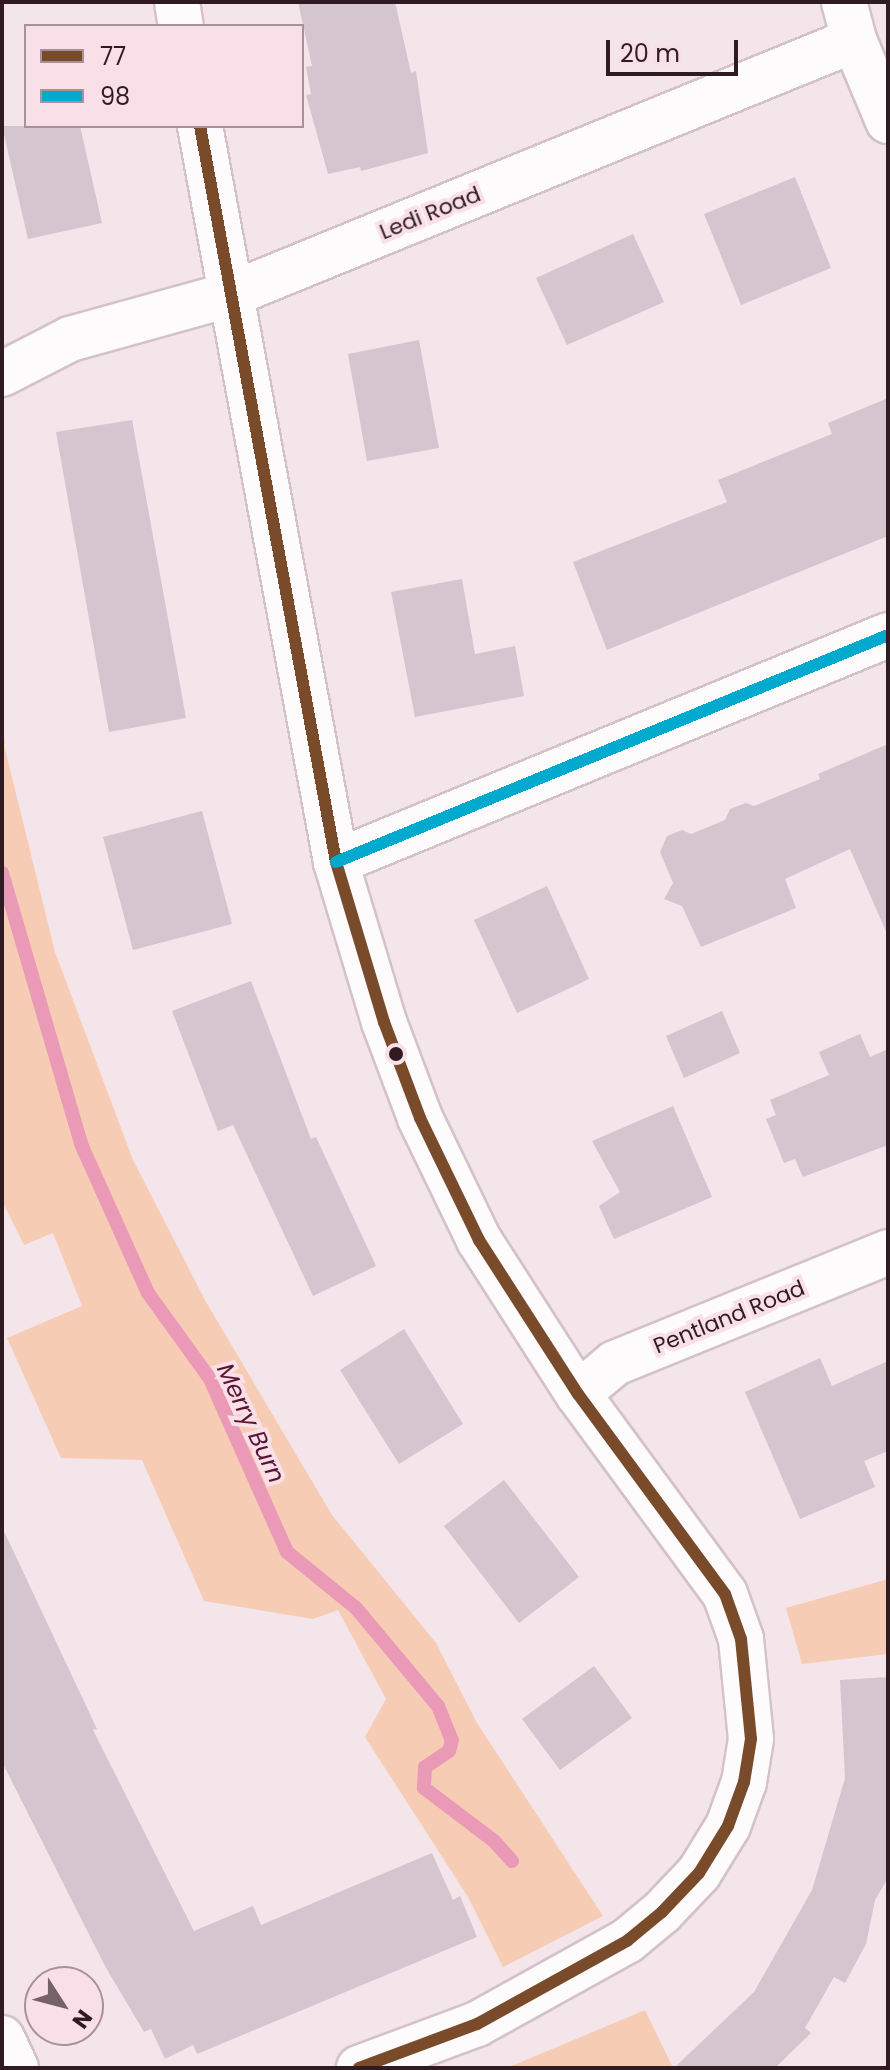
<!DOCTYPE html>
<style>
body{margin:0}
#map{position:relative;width:890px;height:2070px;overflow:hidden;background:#f3e5e9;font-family:Poppins,sans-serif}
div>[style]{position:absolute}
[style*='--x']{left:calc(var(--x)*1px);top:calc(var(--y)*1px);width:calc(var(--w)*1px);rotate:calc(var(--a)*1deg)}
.green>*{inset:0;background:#f7ccb4}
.stream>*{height:14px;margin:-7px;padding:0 7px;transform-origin:7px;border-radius:7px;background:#ea99b7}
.building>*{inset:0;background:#d5c5ce}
.roads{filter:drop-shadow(2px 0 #d3c2c7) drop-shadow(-2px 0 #d3c2c7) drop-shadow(0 2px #d3c2c7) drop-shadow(0 -2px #d3c2c7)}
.minor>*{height:44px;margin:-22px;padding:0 22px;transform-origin:22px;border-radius:22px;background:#fdfbfc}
.primary>*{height:44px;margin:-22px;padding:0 22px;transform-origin:22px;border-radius:22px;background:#fdfbfc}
.bus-1>*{height:12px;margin:-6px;padding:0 6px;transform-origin:6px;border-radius:6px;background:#7a4b2a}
.bus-2>*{height:12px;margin:-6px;padding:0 6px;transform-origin:6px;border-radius:6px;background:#00a9ce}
.dots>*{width:22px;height:22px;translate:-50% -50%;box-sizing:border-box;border:4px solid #f9dfe7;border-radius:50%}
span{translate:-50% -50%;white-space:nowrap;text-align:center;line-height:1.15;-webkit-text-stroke:8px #f9dfe7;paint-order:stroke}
.street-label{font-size:22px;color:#311b23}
.water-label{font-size:24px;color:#591433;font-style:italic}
.frame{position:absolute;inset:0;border:4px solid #311b23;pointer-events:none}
.legend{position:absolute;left:24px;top:24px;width:280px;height:104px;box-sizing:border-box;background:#f9dfe7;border:2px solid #a99199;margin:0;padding:10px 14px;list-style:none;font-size:24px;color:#311b23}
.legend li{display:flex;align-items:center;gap:16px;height:40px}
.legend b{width:40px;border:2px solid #a99199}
.north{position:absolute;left:24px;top:1966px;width:80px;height:80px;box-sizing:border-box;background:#f9dfe7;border:2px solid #a99199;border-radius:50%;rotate:126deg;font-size:22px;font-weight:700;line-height:32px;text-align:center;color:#311b23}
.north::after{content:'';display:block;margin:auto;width:28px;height:36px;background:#756268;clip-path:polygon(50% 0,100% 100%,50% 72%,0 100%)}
.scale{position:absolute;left:606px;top:40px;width:132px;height:36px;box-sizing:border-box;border:4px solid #311b23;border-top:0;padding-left:10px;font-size:24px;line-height:28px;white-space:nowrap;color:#311b23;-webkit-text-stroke:6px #f9dfe7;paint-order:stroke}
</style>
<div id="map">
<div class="green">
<i style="clip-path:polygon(2px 700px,5px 749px,55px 952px,133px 1160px,206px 1302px,332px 1515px,436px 1643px,477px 1723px,603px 1916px,503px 1967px,468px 1897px,365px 1737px,386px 1699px,338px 1610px,313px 1619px,204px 1601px,142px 1460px,61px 1458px,7px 1338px,82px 1306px,53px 1233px,24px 1245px,2px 1201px)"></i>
<i style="clip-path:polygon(888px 1579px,888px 1654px,802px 1664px,786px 1608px)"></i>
<i style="clip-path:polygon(645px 2010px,673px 2068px,507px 2068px)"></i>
</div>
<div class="stream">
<i style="--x:2;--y:873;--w:282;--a:73.7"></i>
<i style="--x:81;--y:1144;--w:163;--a:65.8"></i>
<i style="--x:148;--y:1293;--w:106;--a:54.2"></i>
<i style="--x:210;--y:1379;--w:189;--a:66"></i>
<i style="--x:287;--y:1552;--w:89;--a:39.1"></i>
<i style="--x:356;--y:1608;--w:128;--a:50.1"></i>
<i style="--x:438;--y:1706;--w:37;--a:68"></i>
<i style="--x:452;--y:1740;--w:11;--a:105"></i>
<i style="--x:449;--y:1751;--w:29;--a:146"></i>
<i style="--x:425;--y:1767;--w:21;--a:93"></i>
<i style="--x:424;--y:1788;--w:88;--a:37.1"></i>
<i style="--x:494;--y:1841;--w:27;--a:48"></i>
</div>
<div class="building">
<i style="clip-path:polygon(298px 2px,395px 2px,411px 73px,416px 71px,428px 153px,361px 171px,360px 167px,328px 174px,306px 95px,311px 94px,306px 67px,312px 66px)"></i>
<i style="clip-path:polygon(2px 126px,80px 126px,102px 223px,28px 239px)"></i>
<i style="clip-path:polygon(795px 177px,831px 268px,741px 305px,704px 214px)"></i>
<i style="clip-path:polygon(633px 234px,664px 302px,567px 345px,536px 278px)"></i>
<i style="clip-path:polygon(419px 340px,439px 448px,367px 461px,348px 354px)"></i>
<i style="clip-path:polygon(888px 398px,888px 536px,607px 650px,573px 562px,727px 502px,718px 480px,832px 434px,828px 423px)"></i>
<i style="clip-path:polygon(132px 420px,186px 718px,109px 732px,56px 432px)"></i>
<i style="clip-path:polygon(462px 579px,475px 654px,515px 646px,524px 696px,415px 717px,391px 592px)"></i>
<i style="clip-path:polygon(888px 744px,888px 936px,850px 849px,785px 879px,796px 908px,701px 947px,682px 906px,664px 899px,673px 883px,660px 852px,667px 836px,682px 830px,691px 834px,725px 820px,730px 809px,746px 803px,754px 806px,820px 779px,818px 774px)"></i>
<i style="clip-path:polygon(202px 811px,232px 924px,133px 950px,103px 837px)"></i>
<i style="clip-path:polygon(547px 886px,589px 979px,517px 1013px,474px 920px)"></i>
<i style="clip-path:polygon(251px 981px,311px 1139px,316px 1137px,376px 1266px,313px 1296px,233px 1125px,218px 1131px,172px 1011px)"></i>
<i style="clip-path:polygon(722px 1011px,740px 1053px,684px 1078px,666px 1036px)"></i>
<i style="clip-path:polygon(860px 1034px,870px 1057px,888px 1049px,888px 1145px,803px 1177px,795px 1159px,784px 1163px,766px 1119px,776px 1115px,770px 1100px,829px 1075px,819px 1052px)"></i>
<i style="clip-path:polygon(673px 1106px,712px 1197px,614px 1239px,599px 1206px,620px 1192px,592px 1141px)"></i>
<i style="clip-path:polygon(404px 1329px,463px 1424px,399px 1464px,340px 1370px)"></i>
<i style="clip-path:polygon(820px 1358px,832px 1386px,888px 1361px,888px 1451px,864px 1461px,875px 1487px,800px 1519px,745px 1392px)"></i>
<i style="clip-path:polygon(504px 1480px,579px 1577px,519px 1623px,444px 1526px)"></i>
<i style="clip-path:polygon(2px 1527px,97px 1729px,93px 1730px,194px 1931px,253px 1906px,261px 1925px,432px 1853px,453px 1900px,460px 1896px,477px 1937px,197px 2054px,193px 2045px,165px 2059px,151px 2029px,144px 2032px,105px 1966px,2px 1762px)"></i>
<i style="clip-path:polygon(594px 1666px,632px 1718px,560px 1770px,522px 1719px)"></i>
<i style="clip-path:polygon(888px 1677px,888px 1878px,875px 1900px,866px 1944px,845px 1983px,834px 1977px,805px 2028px,811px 2033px,775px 2068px,674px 2068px,754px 1992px,812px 1890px,845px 1778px,840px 1680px)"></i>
</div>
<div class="roads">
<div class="minor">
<i style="--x:177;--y:2;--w:24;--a:81"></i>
<i style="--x:844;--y:2;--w:39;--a:75"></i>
<i style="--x:854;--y:40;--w:88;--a:67.2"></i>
<i style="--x:200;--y:126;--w:748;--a:79.53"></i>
<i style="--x:336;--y:862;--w:167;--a:73.3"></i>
<i style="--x:384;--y:1022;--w:103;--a:69.4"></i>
<i style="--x:420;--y:1118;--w:136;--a:64.2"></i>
<i style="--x:479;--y:1240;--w:183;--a:57.3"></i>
<i style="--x:578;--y:1394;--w:248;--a:53.7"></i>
<i style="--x:725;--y:1594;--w:48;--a:70.4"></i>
<i style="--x:741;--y:1639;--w:100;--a:84.3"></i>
<i style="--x:751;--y:1739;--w:44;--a:99.2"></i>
<i style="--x:744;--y:1782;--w:47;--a:110"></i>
<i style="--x:728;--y:1826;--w:55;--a:121.7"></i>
<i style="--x:699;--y:1873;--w:54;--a:133.5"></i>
<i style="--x:662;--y:1912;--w:45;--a:140.4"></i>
<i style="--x:627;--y:1941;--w:171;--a:151"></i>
<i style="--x:477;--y:2024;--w:126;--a:159.6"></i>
<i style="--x:2;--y:374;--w:76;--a:-27.2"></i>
<i style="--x:70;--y:339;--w:168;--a:-15.5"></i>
<i style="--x:232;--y:294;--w:672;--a:-22.21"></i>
<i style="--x:336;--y:862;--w:597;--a:-22.35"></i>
<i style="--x:578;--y:1394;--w:48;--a:-40"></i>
<i style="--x:615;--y:1363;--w:295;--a:-22.1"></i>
</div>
<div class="primary">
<i style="--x:2;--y:2038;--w:33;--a:65"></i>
</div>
</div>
<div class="bus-1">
<i style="--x:200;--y:126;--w:748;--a:79.53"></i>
<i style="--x:336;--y:862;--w:167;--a:73.3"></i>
<i style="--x:384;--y:1022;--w:103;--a:69.4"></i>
<i style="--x:420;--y:1118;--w:136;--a:64.2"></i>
<i style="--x:479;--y:1240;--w:183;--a:57.3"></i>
<i style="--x:578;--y:1394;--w:248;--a:53.7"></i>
<i style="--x:725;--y:1594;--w:48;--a:70.4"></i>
<i style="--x:741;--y:1639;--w:100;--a:84.3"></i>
<i style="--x:751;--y:1739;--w:44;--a:99.2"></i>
<i style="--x:744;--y:1782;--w:47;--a:110"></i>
<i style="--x:728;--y:1826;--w:55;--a:121.7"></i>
<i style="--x:699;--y:1873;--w:54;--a:133.5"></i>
<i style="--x:662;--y:1912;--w:45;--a:140.4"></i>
<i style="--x:627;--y:1941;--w:171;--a:151"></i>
<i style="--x:477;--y:2024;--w:126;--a:159.6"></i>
</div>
<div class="bus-2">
<i style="--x:336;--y:862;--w:597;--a:-22.35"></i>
</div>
<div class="dots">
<i style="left:396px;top:1054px;background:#311b23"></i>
</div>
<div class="street-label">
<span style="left:430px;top:213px;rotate:-22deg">Ledi Road</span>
<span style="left:729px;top:1317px;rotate:-22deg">Pentland Road</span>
</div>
<div class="water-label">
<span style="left:251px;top:1423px;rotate:65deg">Merry Burn</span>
</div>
<div class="frame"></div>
<ul class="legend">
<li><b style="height:10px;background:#7a4b2a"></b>77</li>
<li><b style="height:10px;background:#00a9ce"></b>98</li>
</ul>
<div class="north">N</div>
<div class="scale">20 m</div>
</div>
